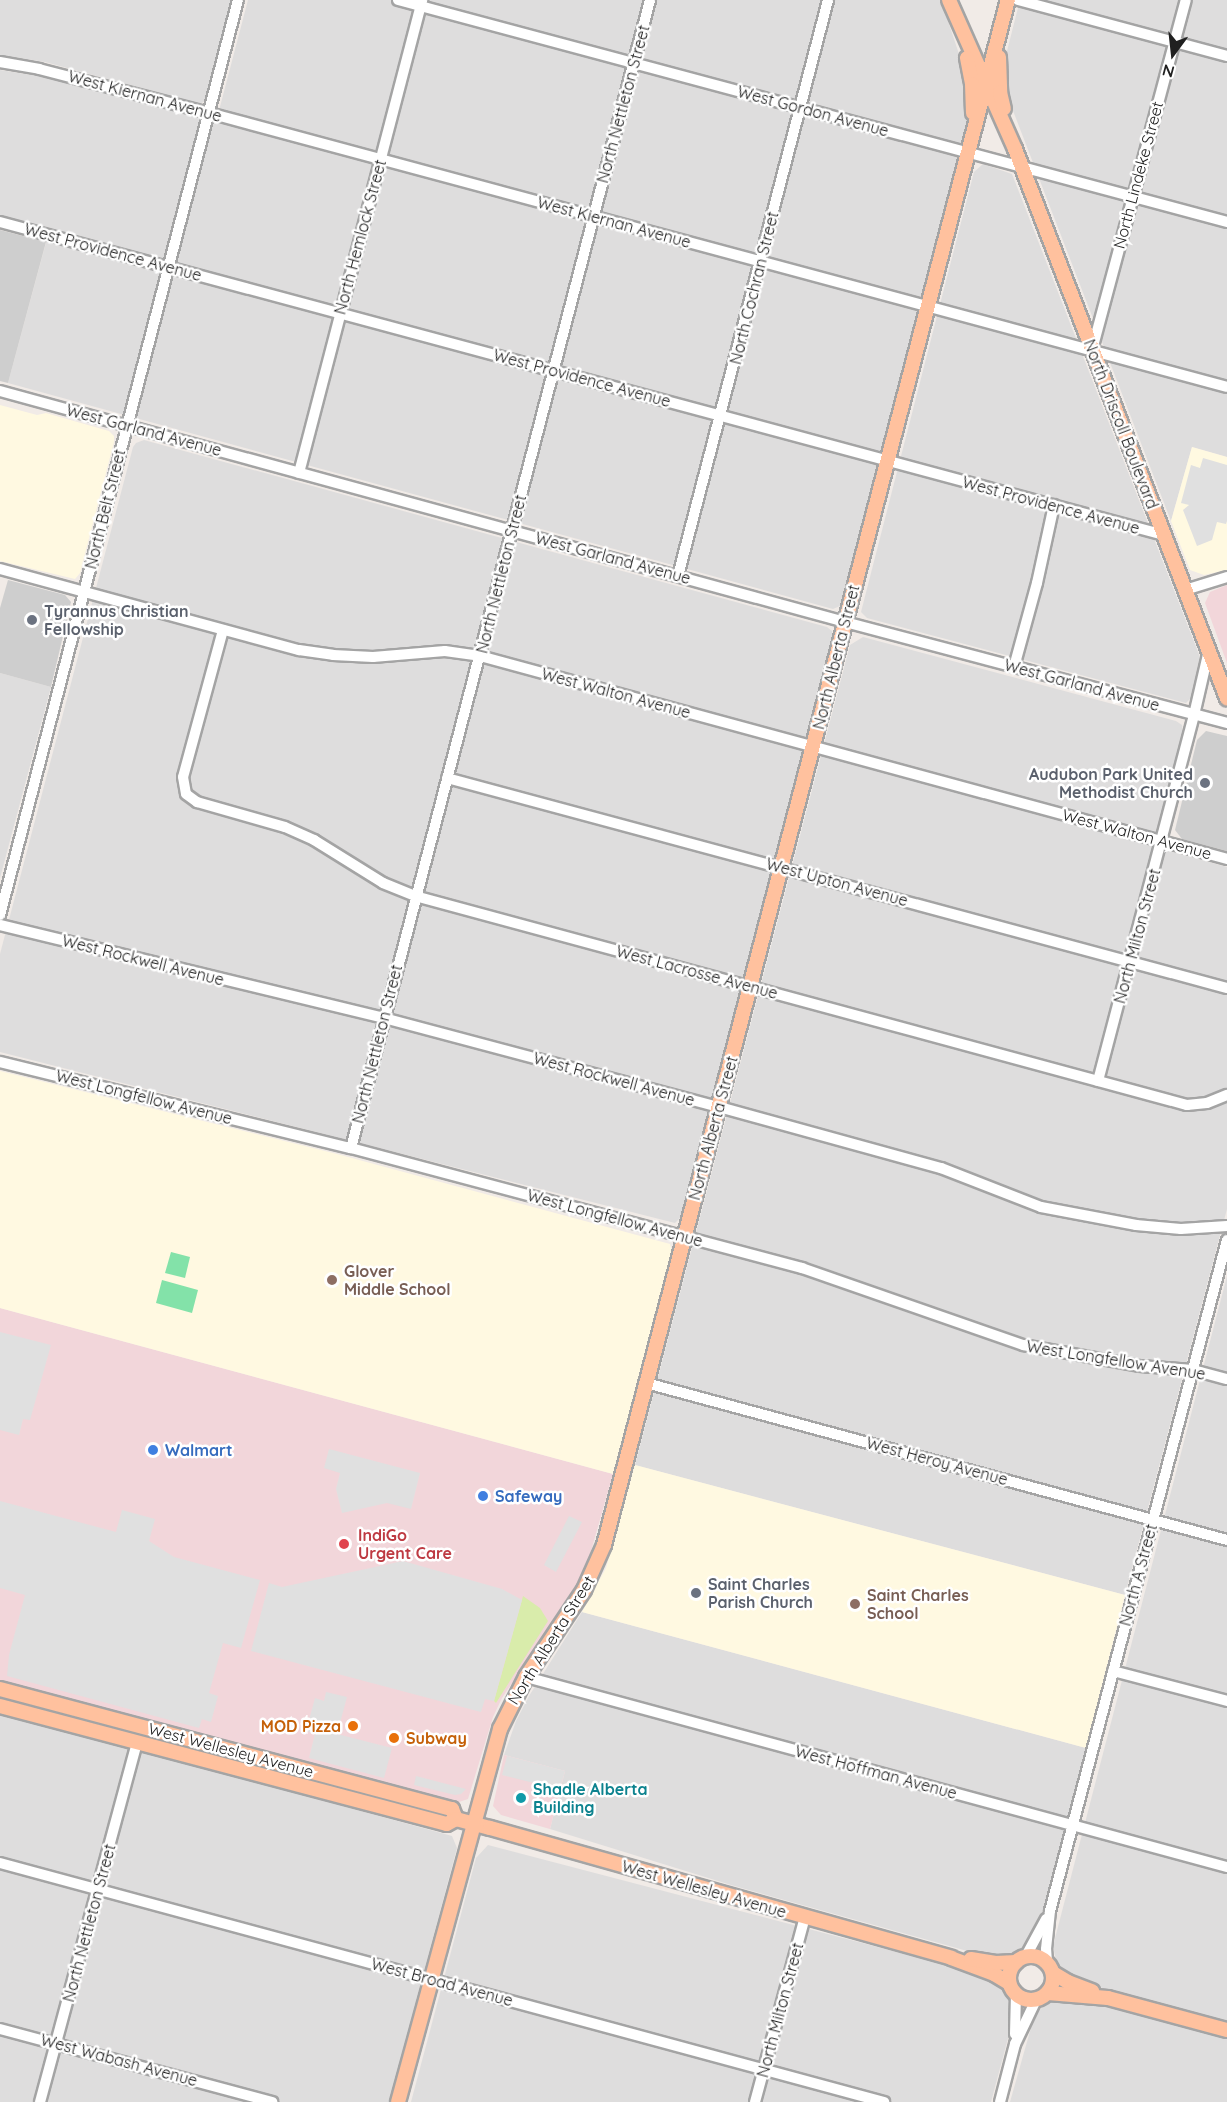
<!DOCTYPE html>
<style>
body{margin:0}
#map{position:relative;width:1227px;height:2102px;overflow:hidden;background:#f1ebe7;font-family:Quicksand,sans-serif}
div>[style]{position:absolute}
[style*='--x']{left:calc(var(--x)*1px);top:calc(var(--y)*1px);width:calc(var(--w)*1px);rotate:calc(var(--a)*1deg)}
.residential>*{inset:0;background:#dedddd}
.commercial>*{inset:0;background:#f2d6da}
.education>*{inset:0;background:#fff9e1}
.religious>*{inset:0;background:#cecece}
.grass>*{inset:0;background:#d9ecab}
.pitch>*{inset:0;background:#83e2a9}
.parking>*{inset:0;background:#e0e0e0}
.roads{filter:drop-shadow(2px 0 #a4a4a4) drop-shadow(-2px 0 #a4a4a4) drop-shadow(0 2px #a4a4a4) drop-shadow(0 -2px #a4a4a4)}
.minor>*{height:10px;margin:-5px;padding:0 5px;transform-origin:5px;border-radius:5px;background:#fff}
.major>*{height:14px;margin:-7px;padding:0 7px;transform-origin:7px;border-radius:7px;background:#ffc19e}
.major>.ring{margin:-7px;padding:0;box-sizing:content-box;background:none;border:14px solid #ffc19e;border-radius:50%}
.dots>*{width:16px;height:16px;translate:-50% -50%;box-sizing:border-box;border:3px solid #fff;border-radius:50%}
span{translate:-50% -50%;white-space:nowrap;text-align:center;line-height:1.15;-webkit-text-stroke:5px #fff;paint-order:stroke}
.street-label{font-size:16px;color:#202020}
.worship-label{font-size:16px;color:#5b616d;font-weight:700}
.left{translate:0 -50%;text-align:left}
.right{translate:-100% -50%;text-align:right}
.education-label{font-size:16px;color:#785e54;font-weight:700}
.shop-label{font-size:16px;color:#366cbe;font-weight:700}
.health-label{font-size:16px;color:#be3a42;font-weight:700}
.food-label{font-size:16px;color:#c56008;font-weight:700}
.culture-label{font-size:16px;color:#0d838f;font-weight:700}
.north{position:absolute;left:1143px;top:24px;width:60px;height:60px;-webkit-text-stroke:4px #fff;paint-order:stroke;rotate:195deg;font-size:16px;font-weight:700;line-height:24px;text-align:center;color:#202020}
.north::after{content:'';display:block;margin:auto;width:21px;height:27px;background:#202020;clip-path:polygon(50% 0,100% 100%,50% 72%,0 100%)}
</style>
<div id="map">
<div class="residential">
<i style="clip-path:polygon(0 0,233px 0,208px 99px,200px 104px,45px 62px,0 55px)"></i>
<i style="clip-path:polygon(248px 0,941px 0,970px 87px,970px 110px,840px 606px,833px 609px,8px 383px,50px 228px,0 215px,0 70px,45px 77px,216px 122px)"></i>
<i style="clip-path:polygon(1020px 0,1227px 0,1227px 457px,1192px 447px,1171px 521px,1005px 90px,1003px 73px,1006px 55px)"></i>
<i style="clip-path:polygon(983px 164px,1012px 174px,1200px 657px,1191px 698px,1186px 703px,867px 618px,861px 612px,974px 172px)"></i>
<i style="clip-path:polygon(144px 440px,827px 627px,832px 631px,833px 640px,682px 1216px,675px 1223px,0 1052px,0 954px,133px 447px,136px 443px)"></i>
<i style="clip-path:polygon(863px 637px,1176px 721px,1182px 725px,1183px 736px,1154px 847px,1227px 867px,1227px 1209px,1125px 1595px,635px 1465px,850px 645px)"></i>
<i style="clip-path:polygon(0 673px,51px 687px,0 878px)"></i>
<i style="clip-path:polygon(1227px 1276px,1227px 2021px,1076px 1981px,1057px 1966px,1053px 1946px)"></i>
<i style="clip-path:polygon(582px 1612px,1086px 1748px,1037px 1932px,1025px 1952px,1017px 1957px,996px 1959px,731px 1885px,550px 1829px,565px 1771px,504px 1755px,516px 1721px,529px 1696px)"></i>
<i style="clip-path:polygon(0 1712px,452px 1836px,457px 1848px,389px 2102px,0 2102px)"></i>
<i style="clip-path:polygon(488px 1845px,992px 1977px,1008px 1989px,1013px 1997px,1014px 2016px,991px 2102px,411px 2102px,476px 1858px)"></i>
<i style="clip-path:polygon(1058px 1997px,1073px 1998px,1227px 2039px,1227px 2102px,1010px 2102px,1034px 2017px,1048px 2000px)"></i>
</div>
<div class="commercial">
<i style="clip-path:polygon(1227px 585px,1227px 663px,1205px 603px,1210px 592px)"></i>
<i style="clip-path:polygon(0 1308px,613px 1474px,587px 1565px,578px 1585px,502px 1698px,493px 1717px,468px 1799px,456px 1803px,384px 1785px,0 1682px)"></i>
<i style="clip-path:polygon(504px 1755px,565px 1771px,550px 1829px,501px 1815px,493px 1806px)"></i>
</div>
<div class="education">
<i style="clip-path:polygon(0 405px,37px 415px,46px 413px,109px 431px,114px 436px,114px 442px,80px 573px,75px 579px,0 561px)"></i>
<i style="clip-path:polygon(1192px 447px,1227px 457px,1227px 570px,1204px 575px,1190px 570px,1171px 521px)"></i>
<i style="clip-path:polygon(0 1071px,337px 1154px,670px 1244px,672px 1252px,613px 1474px,0 1308px)"></i>
<i style="clip-path:polygon(635px 1465px,1125px 1595px,1086px 1748px,582px 1612px,606px 1568px)"></i>
</div>
<div class="religious">
<i style="clip-path:polygon(0 230px,46px 242px,8px 383px,0 381px)"></i>
<i style="clip-path:polygon(8px 580px,65px 595px,71px 602px,51px 687px,0 673px,0 608px)"></i>
<i style="clip-path:polygon(1206px 731px,1227px 736px,1227px 851px,1182px 839px,1175px 830px,1197px 740px)"></i>
</div>
<div class="grass">
<i style="clip-path:polygon(523px 1596px,540px 1608px,548px 1621px,496px 1703px,494px 1701px)"></i>
</div>
<div class="pitch">
<i style="clip-path:polygon(171px 1252px,190px 1257px,185px 1278px,165px 1273px)"></i>
<i style="clip-path:polygon(162px 1280px,198px 1290px,192px 1313px,156px 1303px)"></i>
</div>
<div class="parking">
<i style="clip-path:polygon(1203px 458px,1227px 465px,1227px 521px,1226px 524px,1217px 522px,1212px 540px,1197px 546px,1183px 510px,1189px 505px,1181px 503px,1191px 465px,1200px 468px)"></i>
<i style="clip-path:polygon(0 1332px,51px 1345px,30px 1420px,23px 1419px,19px 1435px,0 1430px)"></i>
<i style="clip-path:polygon(329px 1449px,420px 1473px,411px 1509px,387px 1503px,342px 1513px,336px 1489px,340px 1473px,324px 1468px)"></i>
<i style="clip-path:polygon(0 1501px,116px 1532px,122px 1510px,155px 1519px,149px 1541px,174px 1557px,260px 1580px,241px 1648px,223px 1643px,209px 1693px,218px 1696px,211px 1722px,202px 1719px,199px 1728px,7px 1676px,9px 1655px,25px 1595px,0 1588px)"></i>
<i style="clip-path:polygon(569px 1516px,582px 1522px,556px 1572px,544px 1565px)"></i>
<i style="clip-path:polygon(403px 1561px,502px 1589px,522px 1600px,494px 1701px,485px 1699px,481px 1712px,251px 1651px,269px 1583px,282px 1587px)"></i>
<i style="clip-path:polygon(326px 1692px,347px 1697px,337px 1734px,392px 1748px,384px 1778px,309px 1758px,315px 1734px,306px 1731px,315px 1698px,324px 1701px)"></i>
<i style="clip-path:polygon(507px 1756px,565px 1771px,557px 1798px,537px 1793px,538px 1784px,502px 1775px)"></i>
<i style="clip-path:polygon(416px 1776px,466px 1789px,461px 1794px,455px 1795px,414px 1785px)"></i>
</div>
<div class="roads">
<div class="minor">
<i style="--x:398;--y:0;--w:858;--a:14.99"></i>
<i style="--x:1018;--y:0;--w:216;--a:15"></i>
<i style="--x:0;--y:62;--w:40;--a:10"></i>
<i style="--x:39;--y:69;--w:176;--a:14.5"></i>
<i style="--x:209;--y:113;--w:1054;--a:15.06"></i>
<i style="--x:0;--y:222;--w:1205;--a:15.05"></i>
<i style="--x:1092;--y:350;--w:362;--a:-75"></i>
<i style="--x:0;--y:391;--w:876;--a:15.29"></i>
<i style="--x:845;--y:622;--w:395;--a:14.8"></i>
<i style="--x:299;--y:473;--w:489;--a:-75.4"></i>
<i style="--x:0;--y:569;--w:310;--a:15.2"></i>
<i style="--x:299;--y:650;--w:34;--a:8"></i>
<i style="--x:333;--y:655;--w:40;--a:2.9"></i>
<i style="--x:373;--y:657;--w:72;--a:-4.8"></i>
<i style="--x:445;--y:651;--w:35;--a:8"></i>
<i style="--x:480;--y:656;--w:774;--a:15.2"></i>
<i style="--x:678;--y:576;--w:595;--a:-75.4"></i>
<i style="--x:1185;--y:590;--w:44;--a:-17.2"></i>
<i style="--x:223;--y:630;--w:152;--a:105.2"></i>
<i style="--x:183;--y:777;--w:17;--a:80"></i>
<i style="--x:186;--y:794;--w:14;--a:36"></i>
<i style="--x:197;--y:802;--w:91;--a:15.9"></i>
<i style="--x:285;--y:827;--w:32;--a:24"></i>
<i style="--x:314;--y:840;--w:81;--a:31.9"></i>
<i style="--x:383;--y:883;--w:35;--a:22"></i>
<i style="--x:415;--y:896;--w:800;--a:15.15"></i>
<i style="--x:1187;--y:1105;--w:20;--a:-6"></i>
<i style="--x:1207;--y:1103;--w:22;--a:-22"></i>
<i style="--x:1014;--y:667;--w:87;--a:-74.7"></i>
<i style="--x:1037;--y:583;--w:80;--a:-77.7"></i>
<i style="--x:447;--y:778;--w:808;--a:15.07"></i>
<i style="--x:0;--y:915;--w:945;--a:-75.42"></i>
<i style="--x:0;--y:925;--w:395;--a:13.6"></i>
<i style="--x:384;--y:1018;--w:347;--a:14.9"></i>
<i style="--x:719;--y:1107;--w:230;--a:15.4"></i>
<i style="--x:941;--y:1168;--w:107;--a:21.3"></i>
<i style="--x:1041;--y:1207;--w:97;--a:10.7"></i>
<i style="--x:1136;--y:1225;--w:45;--a:5.1"></i>
<i style="--x:1181;--y:1229;--w:46;--a:-3.7"></i>
<i style="--x:0;--y:1062;--w:361;--a:13.8"></i>
<i style="--x:351;--y:1148;--w:467;--a:14.9"></i>
<i style="--x:802;--y:1268;--w:234;--a:19.2"></i>
<i style="--x:1023;--y:1345;--w:119;--a:10.2"></i>
<i style="--x:1140;--y:1366;--w:53;--a:4.3"></i>
<i style="--x:1193;--y:1370;--w:35;--a:15"></i>
<i style="--x:1098;--y:1081;--w:378;--a:-75.3"></i>
<i style="--x:1194;--y:715;--w:67;--a:-77"></i>
<i style="--x:351;--y:1148;--w:1186;--a:-75.4"></i>
<i style="--x:646;--y:1383;--w:602;--a:15.12"></i>
<i style="--x:1113;--y:1671;--w:118;--a:14.7"></i>
<i style="--x:526;--y:1677;--w:726;--a:15.17"></i>
<i style="--x:0;--y:1863;--w:916;--a:15.13"></i>
<i style="--x:1026;--y:1956;--w:42;--a:-61.6"></i>
<i style="--x:1047;--y:1962;--w:13;--a:-94"></i>
<i style="--x:1046;--y:1949;--w:38;--a:-84"></i>
<i style="--x:1050;--y:1911;--w:694;--a:-75.22"></i>
<i style="--x:0;--y:2029;--w:282;--a:15"></i>
<i style="--x:1015;--y:2034;--w:40;--a:-88.6"></i>
<i style="--x:40;--y:2102;--w:372;--a:-74.9"></i>
<i style="--x:755;--y:2102;--w:192;--a:-74.9"></i>
<i style="--x:1000;--y:2102;--w:60;--a:-75.5"></i>
<i style="--x:1015;--y:2044;--w:49;--a:-64.5"></i>
</div>
<div class="major">
<i style="--x:949;--y:0;--w:163;--a:66.1"></i>
<i style="--x:1015;--y:149;--w:589;--a:68.89"></i>
<i style="--x:999;--y:57;--w:35;--a:88"></i>
<i style="--x:1000;--y:92;--w:17;--a:77"></i>
<i style="--x:967;--y:58;--w:26;--a:79"></i>
<i style="--x:972;--y:84;--w:29;--a:88"></i>
<i style="--x:0;--y:1689;--w:468;--a:14.9"></i>
<i style="--x:452;--y:1809;--w:11;--a:68"></i>
<i style="--x:0;--y:1706;--w:462;--a:14.8"></i>
<i style="--x:447;--y:1824;--w:10;--a:-29"></i>
<i style="--x:456;--y:1819;--w:35;--a:15"></i>
<i style="--x:490;--y:1828;--w:479;--a:15.7"></i>
<i style="--x:951;--y:1958;--w:46;--a:20.4"></i>
<i style="--x:994;--y:1974;--w:17;--a:31"></i>
<i class="ring" style="left:1009px;top:1956px;width:30px;height:30px"></i>
<i style="--x:971;--y:1959;--w:25;--a:9"></i>
<i style="--x:996;--y:1963;--w:20;--a:-3"></i>
<i style="--x:1053;--y:1973;--w:17;--a:31"></i>
<i style="--x:1068;--y:1982;--w:26;--a:21"></i>
<i style="--x:1048;--y:1993;--w:60;--a:4.8"></i>
<i style="--x:1108;--y:1998;--w:123;--a:15.1"></i>
<i style="--x:398;--y:2102;--w:387;--a:-74.7"></i>
<i style="--x:500;--y:1729;--w:58;--a:-63.4"></i>
<i style="--x:526;--y:1677;--w:105;--a:-56.3"></i>
<i style="--x:584;--y:1590;--w:49;--a:-66"></i>
<i style="--x:604;--y:1545;--w:1597;--a:-75.35"></i>
</div>
</div>
<div class="dots">
<i style="left:32px;top:620px;background:#6b7280"></i>
<i style="left:1205px;top:783px;background:#6b7280"></i>
<i style="left:332px;top:1280px;background:#8d6e63"></i>
<i style="left:153px;top:1450px;background:#3f7fe0"></i>
<i style="left:483px;top:1496px;background:#3f7fe0"></i>
<i style="left:344px;top:1544px;background:#e0444e"></i>
<i style="left:696px;top:1593px;background:#6b7280"></i>
<i style="left:855px;top:1604px;background:#8d6e63"></i>
<i style="left:353px;top:1726px;background:#e8710a"></i>
<i style="left:394px;top:1738px;background:#e8710a"></i>
<i style="left:521px;top:1798px;background:#0f9aa8"></i>
</div>
<div class="street-label">
<span style="left:145px;top:96px;rotate:15deg">West Kiernan Avenue</span>
<span style="left:623px;top:104px;rotate:-75deg">North Nettleton Street</span>
<span style="left:813px;top:111px;rotate:15deg">West Gordon Avenue</span>
<span style="left:1138px;top:175px;rotate:-75deg">North Lindeke Street</span>
<span style="left:614px;top:222px;rotate:15deg">West Kiernan Avenue</span>
<span style="left:360px;top:237px;rotate:-75deg">North Hemlock Street</span>
<span style="left:113px;top:252px;rotate:15deg">West Providence Avenue</span>
<span style="left:754px;top:288px;rotate:-76deg">North Cochran Street</span>
<span style="left:582px;top:378px;rotate:15deg">West Providence Avenue</span>
<span style="left:1121px;top:424px;rotate:69deg">North Driscoll Boulevard</span>
<span style="left:144px;top:430px;rotate:15deg">West Garland Avenue</span>
<span style="left:1051px;top:505px;rotate:15deg">West Providence Avenue</span>
<span style="left:105px;top:509px;rotate:-76deg">North Belt Street</span>
<span style="left:613px;top:558px;rotate:15deg">West Garland Avenue</span>
<span style="left:501px;top:574px;rotate:-76deg">North Nettleton Street</span>
<span style="left:836px;top:657px;rotate:-76deg">North Alberta Street</span>
<span style="left:1082px;top:685px;rotate:15deg">West Garland Avenue</span>
<span style="left:616px;top:693px;rotate:15deg">West Walton Avenue</span>
<span style="left:1137px;top:834px;rotate:15deg">West Walton Avenue</span>
<span style="left:837px;top:882px;rotate:15deg">West Upton Avenue</span>
<span style="left:1137px;top:936px;rotate:-75deg">North Milton Street</span>
<span style="left:143px;top:960px;rotate:14deg">West Rockwell Avenue</span>
<span style="left:697px;top:972px;rotate:15deg">West Lacrosse Avenue</span>
<span style="left:377px;top:1044px;rotate:-76deg">North Nettleton Street</span>
<span style="left:614px;top:1079px;rotate:15deg">West Rockwell Avenue</span>
<span style="left:144px;top:1097px;rotate:14deg">West Longfellow Avenue</span>
<span style="left:713px;top:1128px;rotate:-75deg">North Alberta Street</span>
<span style="left:615px;top:1218px;rotate:15deg">West Longfellow Avenue</span>
<span style="left:1116px;top:1360px;rotate:9deg">West Longfellow Avenue</span>
<span style="left:937px;top:1461px;rotate:15deg">West Heroy Avenue</span>
<span style="left:1138px;top:1575px;rotate:-75deg">North A Street</span>
<span style="left:551px;top:1640px;rotate:-58deg">North Alberta Street</span>
<span style="left:231px;top:1750px;rotate:15deg">West Wellesley Avenue</span>
<span style="left:876px;top:1772px;rotate:15deg">West Hoffman Avenue</span>
<span style="left:704px;top:1889px;rotate:16deg">West Wellesley Avenue</span>
<span style="left:89px;top:1923px;rotate:-75deg">North Nettleton Street</span>
<span style="left:442px;top:1982px;rotate:15deg">West Broad Avenue</span>
<span style="left:780px;top:2010px;rotate:-75deg">North Milton Street</span>
<span style="left:119px;top:2060px;rotate:15deg">West Wabash Avenue</span>
</div>
<div class="worship-label">
<span class="left" style="left:44px;top:620px">Tyrannus Christian<br>Fellowship</span>
<span class="right" style="left:1193px;top:783px">Audubon Park United<br>Methodist Church</span>
<span class="left" style="left:708px;top:1593px">Saint Charles<br>Parish Church</span>
</div>
<div class="education-label">
<span class="left" style="left:344px;top:1280px">Glover<br>Middle School</span>
<span class="left" style="left:867px;top:1604px">Saint Charles<br>School</span>
</div>
<div class="shop-label">
<span class="left" style="left:165px;top:1450px">Walmart</span>
<span class="left" style="left:495px;top:1496px">Safeway</span>
</div>
<div class="health-label">
<span class="left" style="left:358px;top:1544px">IndiGo<br>Urgent Care</span>
</div>
<div class="food-label">
<span class="right" style="left:341px;top:1726px">MOD Pizza</span>
<span class="left" style="left:406px;top:1738px">Subway</span>
</div>
<div class="culture-label">
<span class="left" style="left:533px;top:1798px">Shadle Alberta<br>Building</span>
</div>
<div class="north">N</div>
</div>
